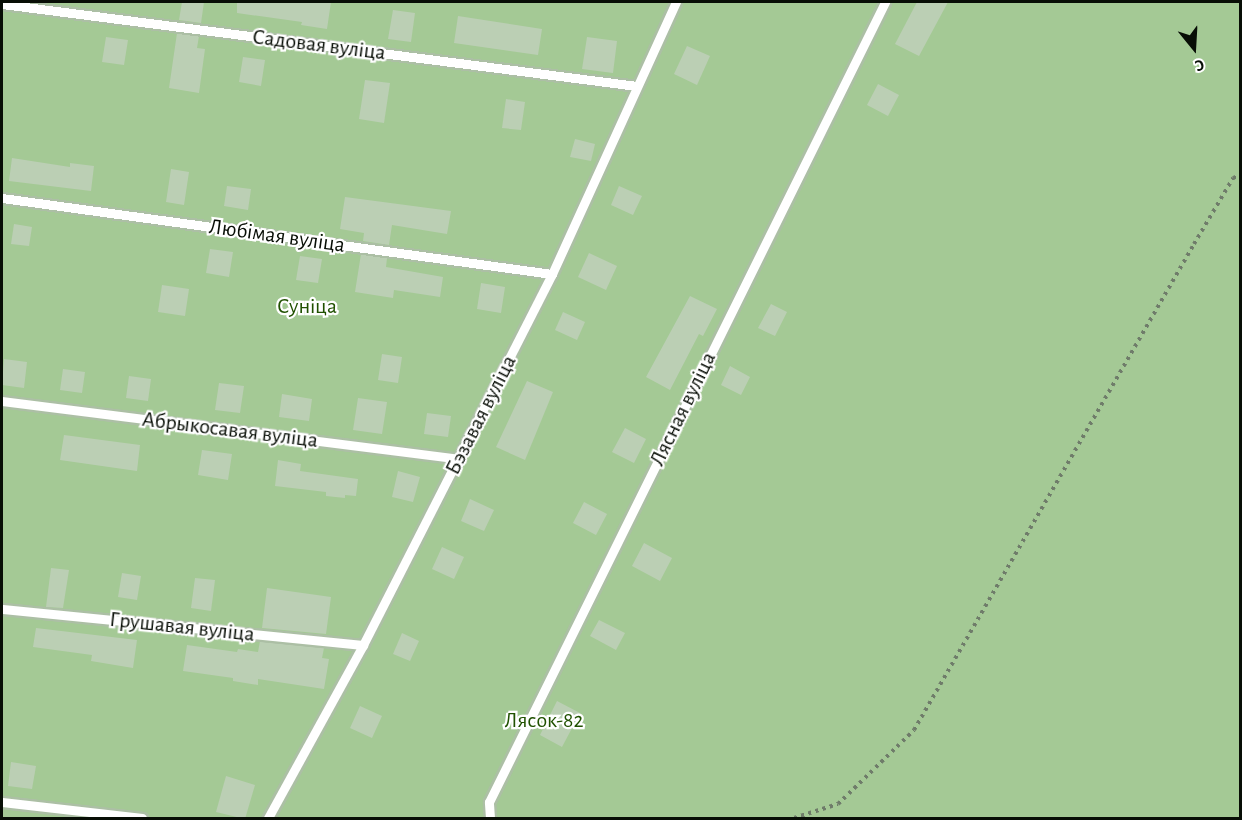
<!DOCTYPE html>
<meta charset="utf-8">
<style>
body{margin:0}
#map{position:relative;width:1242px;height:820px;overflow:hidden;background:#dff3d7;font-family:"Alegreya Sans",sans-serif}
div>[style]{position:absolute}
[style*='--x']{left:calc(var(--x)*1px);top:calc(var(--y)*1px);width:calc(var(--w)*1px);rotate:calc(var(--a)*1deg)}
.green>*{inset:0;background:#a4c995}
.building>*{inset:0;background:#bbcfb4}
.path>*{height:4px;margin-top:-2px;transform-origin:0;background:repeating-linear-gradient(90deg,#6f7c6a 0 3px,transparent 0 7.5px)}
.roads{filter:drop-shadow(2px 0 #acbfa5) drop-shadow(-2px 0 #acbfa5) drop-shadow(0 2px #acbfa5) drop-shadow(0 -2px #acbfa5)}
.lane>*{height:9px;margin:-4.5px;padding:0 4.5px;transform-origin:4.5px;border-radius:4.5px;background:#fff}
span{translate:-50% -50%;white-space:nowrap;text-align:center;line-height:1.15;-webkit-text-stroke:4.5px #fff;paint-order:stroke}
.street-label{font-size:22px;color:#080e06}
.park-label{font-size:22px;color:#205100}
.frame{position:absolute;inset:0;border:3px solid #080e06;pointer-events:none}
.north{position:absolute;left:1164px;top:18px;width:60px;height:60px;-webkit-text-stroke:4px #fff;paint-order:stroke;rotate:162deg;font-size:16px;font-weight:700;line-height:24px;text-align:center;color:#080e06}
.north::after{content:'';display:block;margin:auto;width:21px;height:27px;background:#080e06;clip-path:polygon(50% 0,100% 100%,50% 72%,0 100%)}
</style>
<div id="map">
<div class="green">
<i style="clip-path:polygon(2px 2px,1240px 2px,1240px 818px,2px 818px)"></i>
</div>
<div class="building">
<i style="clip-path:polygon(182px 2px,204px 2px,201px 23px,179px 20px)"></i>
<i style="clip-path:polygon(237px 2px,331px 2px,327px 29px,301px 25px,302px 22px,237px 13px)"></i>
<i style="clip-path:polygon(917px 2px,948px 2px,919px 56px,895px 44px)"></i>
<i style="clip-path:polygon(393px 10px,415px 13px,411px 42px,388px 39px)"></i>
<i style="clip-path:polygon(458px 16px,542px 29px,538px 55px,454px 43px)"></i>
<i style="clip-path:polygon(177px 33px,199px 36px,197px 48px,205px 49px,199px 93px,169px 88px)"></i>
<i style="clip-path:polygon(106px 37px,128px 40px,124px 65px,102px 62px)"></i>
<i style="clip-path:polygon(587px 37px,617px 41px,613px 73px,582px 69px)"></i>
<i style="clip-path:polygon(687px 46px,710px 56px,697px 85px,674px 74px)"></i>
<i style="clip-path:polygon(243px 57px,265px 60px,261px 86px,239px 82px)"></i>
<i style="clip-path:polygon(365px 80px,390px 83px,384px 123px,359px 119px)"></i>
<i style="clip-path:polygon(878px 84px,899px 95px,888px 116px,867px 105px)"></i>
<i style="clip-path:polygon(506px 99px,525px 102px,521px 130px,502px 128px)"></i>
<i style="clip-path:polygon(575px 139px,595px 144px,591px 161px,570px 157px)"></i>
<i style="clip-path:polygon(12px 158px,70px 167px,70px 163px,94px 166px,91px 191px,9px 181px)"></i>
<i style="clip-path:polygon(171px 169px,189px 172px,184px 205px,166px 202px)"></i>
<i style="clip-path:polygon(227px 186px,251px 189px,248px 210px,224px 206px)"></i>
<i style="clip-path:polygon(619px 186px,642px 196px,633px 215px,611px 205px)"></i>
<i style="clip-path:polygon(345px 197px,451px 211px,447px 234px,392px 225px,389px 245px,363px 241px,364px 233px,340px 229px)"></i>
<i style="clip-path:polygon(14px 224px,32px 227px,29px 246px,11px 244px)"></i>
<i style="clip-path:polygon(210px 249px,233px 252px,229px 277px,206px 273px)"></i>
<i style="clip-path:polygon(589px 253px,617px 266px,606px 290px,578px 277px)"></i>
<i style="clip-path:polygon(361px 254px,387px 258px,386px 267px,443px 277px,440px 297px,394px 290px,393px 298px,355px 292px)"></i>
<i style="clip-path:polygon(300px 256px,322px 259px,318px 283px,296px 280px)"></i>
<i style="clip-path:polygon(481px 283px,505px 287px,501px 313px,477px 309px)"></i>
<i style="clip-path:polygon(162px 285px,189px 289px,185px 316px,158px 312px)"></i>
<i style="clip-path:polygon(690px 296px,717px 309px,703px 336px,699px 334px,670px 390px,646px 377px)"></i>
<i style="clip-path:polygon(771px 304px,787px 312px,775px 336px,758px 328px)"></i>
<i style="clip-path:polygon(563px 312px,585px 322px,577px 340px,555px 330px)"></i>
<i style="clip-path:polygon(382px 354px,402px 357px,398px 383px,378px 380px)"></i>
<i style="clip-path:polygon(4px 359px,27px 362px,24px 388px,2px 385px)"></i>
<i style="clip-path:polygon(730px 366px,750px 377px,741px 395px,721px 385px)"></i>
<i style="clip-path:polygon(63px 369px,85px 372px,82px 393px,60px 390px)"></i>
<i style="clip-path:polygon(129px 376px,151px 379px,148px 401px,126px 398px)"></i>
<i style="clip-path:polygon(527px 381px,553px 392px,525px 460px,496px 447px)"></i>
<i style="clip-path:polygon(219px 383px,244px 386px,240px 413px,215px 410px)"></i>
<i style="clip-path:polygon(282px 394px,312px 399px,309px 421px,279px 417px)"></i>
<i style="clip-path:polygon(358px 398px,387px 402px,382px 434px,353px 430px)"></i>
<i style="clip-path:polygon(427px 413px,451px 416px,448px 437px,424px 434px)"></i>
<i style="clip-path:polygon(625px 428px,646px 439px,634px 463px,612px 452px)"></i>
<i style="clip-path:polygon(64px 435px,140px 445px,137px 471px,60px 460px)"></i>
<i style="clip-path:polygon(202px 450px,232px 454px,228px 480px,198px 475px)"></i>
<i style="clip-path:polygon(278px 460px,301px 464px,300px 471px,358px 479px,356px 496px,345px 495px,345px 498px,326px 496px,326px 492px,275px 486px)"></i>
<i style="clip-path:polygon(398px 471px,420px 477px,413px 502px,392px 497px)"></i>
<i style="clip-path:polygon(470px 499px,494px 510px,484px 531px,461px 521px)"></i>
<i style="clip-path:polygon(584px 502px,607px 514px,596px 535px,573px 523px)"></i>
<i style="clip-path:polygon(644px 543px,672px 558px,660px 581px,632px 566px)"></i>
<i style="clip-path:polygon(442px 547px,464px 557px,454px 579px,432px 569px)"></i>
<i style="clip-path:polygon(51px 568px,69px 570px,63px 608px,46px 607px)"></i>
<i style="clip-path:polygon(122px 573px,141px 576px,137px 600px,118px 597px)"></i>
<i style="clip-path:polygon(195px 578px,215px 580px,211px 611px,191px 608px)"></i>
<i style="clip-path:polygon(267px 588px,331px 597px,326px 634px,262px 628px)"></i>
<i style="clip-path:polygon(599px 620px,625px 633px,616px 650px,590px 636px)"></i>
<i style="clip-path:polygon(36px 628px,137px 640px,133px 668px,91px 661px,92px 655px,33px 647px)"></i>
<i style="clip-path:polygon(402px 633px,419px 641px,410px 661px,393px 654px)"></i>
<i style="clip-path:polygon(260px 641px,324px 648px,322px 658px,329px 659px,324px 689px,258px 679px,258px 685px,233px 681px,233px 678px,183px 671px,187px 645px,237px 652px,238px 649px,258px 652px)"></i>
<i style="clip-path:polygon(557px 701px,580px 713px,562px 747px,540px 735px)"></i>
<i style="clip-path:polygon(360px 706px,382px 716px,372px 738px,350px 728px)"></i>
<i style="clip-path:polygon(11px 762px,36px 766px,32px 789px,8px 786px)"></i>
<i style="clip-path:polygon(226px 776px,255px 785px,245px 819px,216px 812px)"></i>
</div>
<div class="path">
<i style="--x:794;--y:818;--w:46;--a:-17.7"></i>
<i style="--x:838;--y:804;--w:106;--a:-44.2"></i>
<i style="--x:914;--y:730;--w:561;--a:-60.05"></i>
<i style="--x:1194;--y:244;--w:77;--a:-59.4"></i>
<i style="--x:1233;--y:178;--w:8;--a:-23"></i>
</div>
<div class="roads">
<div class="lane">
<i style="--x:2;--y:4;--w:640;--a:7.36"></i>
<i style="--x:2;--y:198;--w:555;--a:7.87"></i>
<i style="--x:2;--y:401;--w:461;--a:7.2"></i>
<i style="--x:2;--y:609;--w:363;--a:5.7"></i>
<i style="--x:2;--y:802;--w:141;--a:6.5"></i>
<i style="--x:268;--y:818;--w:197;--a:-61.2"></i>
<i style="--x:363;--y:645;--w:416;--a:-63"></i>
<i style="--x:552;--y:274;--w:299;--a:-65.5"></i>
<i style="--x:490;--y:818;--w:16;--a:-94"></i>
<i style="--x:489;--y:802;--w:893;--a:-63.66"></i>
</div>
</div>
<div class="street-label">
<span style="left:319px;top:45px;rotate:7deg">Садовая вуліца</span>
<span style="left:277px;top:236px;rotate:8deg">Любімая вуліца</span>
<span style="left:683px;top:409px;rotate:-64deg">Лясная вуліца</span>
<span style="left:481px;top:415px;rotate:-63deg">Бэзавая вуліца</span>
<span style="left:230px;top:430px;rotate:7deg">Абрыкосавая вуліца</span>
<span style="left:182px;top:627px;rotate:6deg">Грушавая вуліца</span>
</div>
<div class="park-label">
<span style="left:307px;top:307px">Суніца</span>
<span style="left:544px;top:721px">Лясок-82</span>
</div>
<div class="frame"></div>
<div class="north">С</div>
</div>
